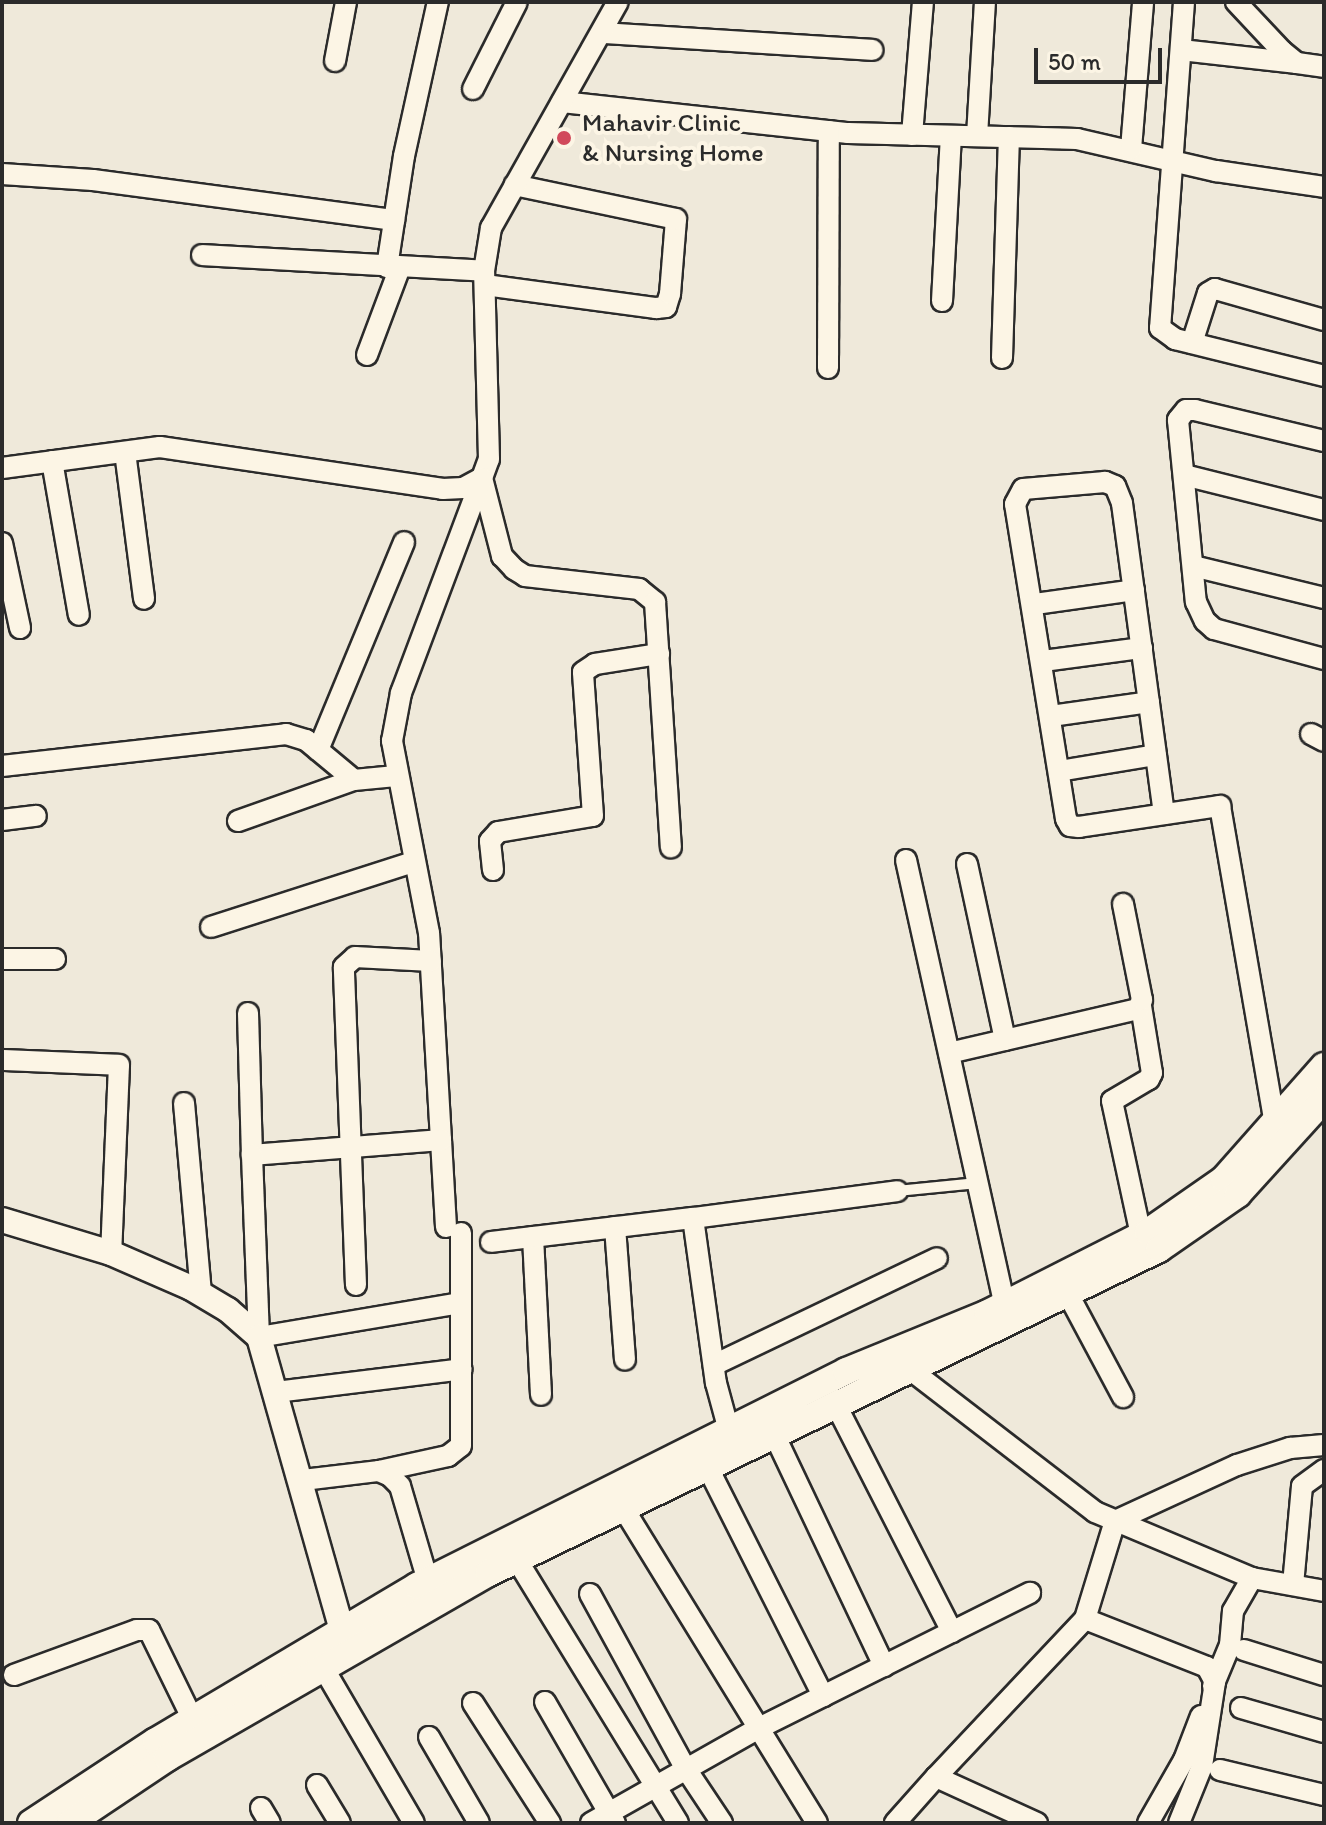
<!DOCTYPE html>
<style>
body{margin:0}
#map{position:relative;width:1326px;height:1825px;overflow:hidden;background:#efe9da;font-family:Itim,sans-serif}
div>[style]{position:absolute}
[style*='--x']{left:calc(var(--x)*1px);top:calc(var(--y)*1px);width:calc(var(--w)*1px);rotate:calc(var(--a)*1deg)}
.roads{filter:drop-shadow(2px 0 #2b2b2b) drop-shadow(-2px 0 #2b2b2b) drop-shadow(0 2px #2b2b2b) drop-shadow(0 -2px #2b2b2b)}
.service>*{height:10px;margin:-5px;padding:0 5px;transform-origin:5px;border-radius:5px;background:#fcf5e5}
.minor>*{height:20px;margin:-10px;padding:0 10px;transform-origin:10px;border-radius:10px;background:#fcf5e5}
.tertiary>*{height:24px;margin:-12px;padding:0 12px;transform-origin:12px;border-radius:12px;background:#fcf5e5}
.secondary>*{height:26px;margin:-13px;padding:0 13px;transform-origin:13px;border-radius:13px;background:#fcf5e5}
.dots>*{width:22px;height:22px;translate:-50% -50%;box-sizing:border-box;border:4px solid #fcf5e5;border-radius:50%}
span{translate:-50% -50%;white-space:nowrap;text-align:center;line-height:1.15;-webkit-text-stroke:8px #fcf5e5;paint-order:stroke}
.poi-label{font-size:26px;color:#2b2b2b}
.left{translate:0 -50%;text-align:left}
.frame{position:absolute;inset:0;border:4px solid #2b2b2b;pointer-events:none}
.scale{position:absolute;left:1034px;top:48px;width:128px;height:36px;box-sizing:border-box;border:4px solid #2b2b2b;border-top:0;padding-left:10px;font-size:24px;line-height:28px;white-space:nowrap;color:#2b2b2b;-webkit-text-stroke:6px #fcf5e5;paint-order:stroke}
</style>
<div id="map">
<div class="roads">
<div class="service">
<i style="--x:897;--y:1191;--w:81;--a:-5.6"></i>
</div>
<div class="minor">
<i style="--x:1184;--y:2;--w:327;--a:94.2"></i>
<i style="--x:1160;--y:328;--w:19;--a:36"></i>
<i style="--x:1175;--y:339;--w:154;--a:13.9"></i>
<i style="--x:1236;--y:2;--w:67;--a:46.8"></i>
<i style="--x:1282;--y:51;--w:19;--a:39"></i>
<i style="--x:1297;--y:63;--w:27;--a:8"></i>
<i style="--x:603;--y:33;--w:270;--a:3.6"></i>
<i style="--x:1181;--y:50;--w:117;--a:6.4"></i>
<i style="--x:335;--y:61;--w:60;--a:-79.4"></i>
<i style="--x:473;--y:89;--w:97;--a:-63.2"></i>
<i style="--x:562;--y:102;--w:288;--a:6.2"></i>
<i style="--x:848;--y:133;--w:229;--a:1.5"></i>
<i style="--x:1077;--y:139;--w:143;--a:13"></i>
<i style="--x:1216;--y:171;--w:109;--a:8.4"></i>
<i style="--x:912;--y:135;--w:133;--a:-85.3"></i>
<i style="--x:977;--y:136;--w:134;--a:-86.6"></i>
<i style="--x:1131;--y:149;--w:147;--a:-85.3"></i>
<i style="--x:2;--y:174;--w:91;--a:3.8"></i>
<i style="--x:93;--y:180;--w:304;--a:7.6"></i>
<i style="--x:202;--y:255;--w:282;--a:3.2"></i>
<i style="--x:387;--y:267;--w:112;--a:-81.3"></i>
<i style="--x:404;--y:156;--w:158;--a:-77.6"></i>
<i style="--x:485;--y:285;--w:173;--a:7.7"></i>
<i style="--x:656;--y:308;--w:10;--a:-6"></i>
<i style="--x:666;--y:307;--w:14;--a:-73"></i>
<i style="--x:670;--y:294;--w:75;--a:-85.4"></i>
<i style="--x:676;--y:219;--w:165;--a:-168.1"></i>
<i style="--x:942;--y:301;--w:165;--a:-86.9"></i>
<i style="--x:1192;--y:343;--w:52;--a:-72.3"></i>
<i style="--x:1208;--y:293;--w:8;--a:-30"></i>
<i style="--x:1215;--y:289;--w:113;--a:15.9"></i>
<i style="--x:367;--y:355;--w:94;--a:-69.4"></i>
<i style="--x:1002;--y:358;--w:221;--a:-88.2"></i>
<i style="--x:828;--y:368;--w:237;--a:-89.8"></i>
<i style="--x:1324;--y:441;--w:133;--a:-166.5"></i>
<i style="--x:1195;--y:410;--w:9;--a:180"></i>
<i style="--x:1186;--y:410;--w:13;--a:129"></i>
<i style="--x:1178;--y:420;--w:183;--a:84.4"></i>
<i style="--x:1196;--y:602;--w:21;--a:65"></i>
<i style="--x:1205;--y:621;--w:12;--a:42"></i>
<i style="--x:1214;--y:629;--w:114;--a:15.3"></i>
<i style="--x:125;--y:452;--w:148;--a:82.6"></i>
<i style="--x:52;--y:461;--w:156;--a:80.1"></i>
<i style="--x:2;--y:468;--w:159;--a:-7.6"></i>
<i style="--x:160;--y:447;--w:286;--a:8.4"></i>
<i style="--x:443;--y:489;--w:20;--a:-3"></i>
<i style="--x:463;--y:488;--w:21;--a:-28"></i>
<i style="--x:482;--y:478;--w:20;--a:-70"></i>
<i style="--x:489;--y:459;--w:188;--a:-91.5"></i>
<i style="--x:484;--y:271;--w:44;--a:-80.8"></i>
<i style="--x:491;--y:228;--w:259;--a:-60.7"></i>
<i style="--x:1184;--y:475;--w:144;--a:14"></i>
<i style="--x:482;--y:478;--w:81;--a:75.6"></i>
<i style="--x:502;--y:556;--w:18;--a:47"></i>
<i style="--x:514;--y:569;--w:13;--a:32"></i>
<i style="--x:525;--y:576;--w:115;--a:6.5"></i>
<i style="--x:639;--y:589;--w:21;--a:39"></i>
<i style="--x:655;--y:602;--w:246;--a:86.3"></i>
<i style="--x:2;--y:543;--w:87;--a:78"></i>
<i style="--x:1193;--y:566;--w:135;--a:13.7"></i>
<i style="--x:1035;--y:604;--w:100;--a:-8"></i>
<i style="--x:1043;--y:661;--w:100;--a:-7.5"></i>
<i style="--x:1051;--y:716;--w:99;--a:-8.1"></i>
<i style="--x:1311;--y:734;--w:15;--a:28"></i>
<i style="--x:318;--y:750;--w:225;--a:-67.5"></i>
<i style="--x:2;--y:766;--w:286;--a:-6.4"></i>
<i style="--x:286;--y:734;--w:21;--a:17"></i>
<i style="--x:306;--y:740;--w:62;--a:39.8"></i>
<i style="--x:354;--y:780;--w:42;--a:-5.4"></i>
<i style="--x:1059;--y:771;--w:98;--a:-9.4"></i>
<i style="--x:1164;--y:814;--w:314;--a:-97.7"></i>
<i style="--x:1122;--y:503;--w:18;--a:-112"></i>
<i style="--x:1115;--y:486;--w:11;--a:-158"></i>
<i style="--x:1105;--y:482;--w:82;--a:175.1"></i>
<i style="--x:1023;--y:489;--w:17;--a:118"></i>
<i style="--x:1015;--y:504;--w:319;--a:80.8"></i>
<i style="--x:1066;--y:819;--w:8;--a:60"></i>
<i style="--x:1070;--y:826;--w:9;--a:6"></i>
<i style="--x:1079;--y:827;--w:143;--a:-8.5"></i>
<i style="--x:1220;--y:806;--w:325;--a:80.2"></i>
<i style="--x:2;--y:820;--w:34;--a:-7"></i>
<i style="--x:238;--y:821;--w:123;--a:-19.5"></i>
<i style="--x:906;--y:860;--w:456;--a:77.5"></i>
<i style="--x:967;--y:864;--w:180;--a:77.8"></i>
<i style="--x:493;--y:870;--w:29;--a:-96"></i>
<i style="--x:490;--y:841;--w:12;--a:-48"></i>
<i style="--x:498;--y:832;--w:96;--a:-9.6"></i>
<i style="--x:593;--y:816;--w:144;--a:-94"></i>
<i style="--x:583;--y:672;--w:14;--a:-34"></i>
<i style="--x:595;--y:664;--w:65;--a:-8.9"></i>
<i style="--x:211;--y:927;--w:213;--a:-17.8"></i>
<i style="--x:2;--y:959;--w:53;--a:0"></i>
<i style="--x:1141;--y:1006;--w:68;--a:80.7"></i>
<i style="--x:1152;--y:1073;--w:7;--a:117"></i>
<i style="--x:1149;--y:1079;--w:43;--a:149.3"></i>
<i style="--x:1112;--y:1101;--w:137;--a:77.8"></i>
<i style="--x:248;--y:1013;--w:142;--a:88.4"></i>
<i style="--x:949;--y:1053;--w:194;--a:-13.1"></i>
<i style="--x:1138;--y:1009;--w:10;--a:-66"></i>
<i style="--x:1142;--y:1000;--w:98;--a:-101.2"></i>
<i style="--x:2;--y:1060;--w:117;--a:2.4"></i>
<i style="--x:119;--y:1065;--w:188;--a:92.4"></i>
<i style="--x:184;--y:1103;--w:192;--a:84.9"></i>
<i style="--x:441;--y:1140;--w:207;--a:-93.3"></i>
<i style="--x:429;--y:933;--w:196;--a:-100.9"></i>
<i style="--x:392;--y:741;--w:49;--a:-79.4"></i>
<i style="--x:401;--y:693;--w:230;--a:-69.4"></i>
<i style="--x:693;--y:1218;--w:206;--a:-7.5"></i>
<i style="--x:446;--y:1227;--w:87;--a:-93.3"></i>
<i style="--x:441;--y:1140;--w:190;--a:175.5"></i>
<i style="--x:252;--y:1155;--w:182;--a:87.8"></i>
<i style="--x:259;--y:1337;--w:205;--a:-9.6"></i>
<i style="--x:615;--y:1227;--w:133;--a:85.7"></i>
<i style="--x:533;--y:1237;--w:158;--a:87.1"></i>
<i style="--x:491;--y:1242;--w:203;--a:-6.8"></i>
<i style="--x:693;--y:1218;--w:167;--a:82.1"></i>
<i style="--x:716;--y:1383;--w:50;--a:74.8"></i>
<i style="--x:356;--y:1285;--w:318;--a:-92.2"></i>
<i style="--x:344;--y:967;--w:15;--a:-42"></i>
<i style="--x:355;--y:957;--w:76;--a:3"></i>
<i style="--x:1068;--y:1294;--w:117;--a:61.9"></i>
<i style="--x:714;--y:1365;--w:247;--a:-25.6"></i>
<i style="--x:912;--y:1371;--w:231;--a:37.6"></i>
<i style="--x:1095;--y:1512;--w:170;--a:22.8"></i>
<i style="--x:1252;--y:1578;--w:73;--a:10.2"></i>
<i style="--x:276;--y:1392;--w:187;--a:-7"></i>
<i style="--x:836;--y:1405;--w:255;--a:62.9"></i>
<i style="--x:774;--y:1434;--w:257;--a:64.6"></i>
<i style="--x:707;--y:1466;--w:258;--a:63.2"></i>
<i style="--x:379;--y:1471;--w:71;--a:-12.3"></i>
<i style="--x:448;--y:1456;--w:16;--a:-38"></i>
<i style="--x:461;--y:1446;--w:213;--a:-90"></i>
<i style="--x:303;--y:1480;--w:77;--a:-6.8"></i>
<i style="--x:379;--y:1471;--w:12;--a:24"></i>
<i style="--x:390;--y:1476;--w:14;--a:45"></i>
<i style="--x:400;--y:1486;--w:99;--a:73.6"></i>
<i style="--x:622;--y:1506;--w:372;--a:58.4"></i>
<i style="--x:517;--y:1560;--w:308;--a:58.5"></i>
<i style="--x:1293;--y:1585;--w:99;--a:-84.8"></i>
<i style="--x:1302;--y:1486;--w:27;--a:-36"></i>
<i style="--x:590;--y:1594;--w:200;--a:61.3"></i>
<i style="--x:686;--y:1769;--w:65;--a:56.3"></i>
<i style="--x:1244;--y:1650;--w:84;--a:17.4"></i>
<i style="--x:324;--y:1669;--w:178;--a:59.7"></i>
<i style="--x:14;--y:1675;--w:131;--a:-20.1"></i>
<i style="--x:137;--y:1630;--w:12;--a:0"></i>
<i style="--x:149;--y:1630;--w:100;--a:63.9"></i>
<i style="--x:1213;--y:1686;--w:44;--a:-67.5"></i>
<i style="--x:1230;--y:1645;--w:34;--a:-85"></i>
<i style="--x:1233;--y:1611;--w:38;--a:-60"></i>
<i style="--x:545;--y:1702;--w:140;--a:60"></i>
<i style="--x:473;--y:1703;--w:143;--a:57.3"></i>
<i style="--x:1241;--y:1708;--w:86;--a:16.1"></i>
<i style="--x:429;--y:1737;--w:99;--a:59.8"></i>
<i style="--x:1220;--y:1770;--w:107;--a:13.5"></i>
<i style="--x:936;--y:1777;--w:217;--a:-46.7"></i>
<i style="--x:317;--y:1785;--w:44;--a:58.8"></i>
<i style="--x:261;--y:1808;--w:17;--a:59"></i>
<i style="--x:591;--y:1823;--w:193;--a:-29.5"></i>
<i style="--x:759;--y:1728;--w:303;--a:-26.5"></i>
<i style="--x:895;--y:1823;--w:62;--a:-48.3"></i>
<i style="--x:936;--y:1777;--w:111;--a:24.5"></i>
<i style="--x:1148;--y:1823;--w:73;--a:-60.3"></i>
<i style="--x:1184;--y:1760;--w:47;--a:-68.9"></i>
<i style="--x:1179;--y:1823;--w:61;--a:-68"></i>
<i style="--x:1202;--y:1766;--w:85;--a:-81.2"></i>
<i style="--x:1215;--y:1682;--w:17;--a:-118"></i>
<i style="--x:1207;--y:1667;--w:131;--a:-158.5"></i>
<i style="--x:1085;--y:1619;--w:102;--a:-73"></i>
<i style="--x:1115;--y:1521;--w:134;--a:-24.7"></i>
<i style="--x:1237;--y:1465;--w:56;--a:-17.8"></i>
<i style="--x:1290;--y:1448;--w:34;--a:-5"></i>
</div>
<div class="tertiary">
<i style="--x:2;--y:1220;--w:114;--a:16.8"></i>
<i style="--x:111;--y:1253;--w:87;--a:23.6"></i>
<i style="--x:191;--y:1288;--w:43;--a:30.7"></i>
<i style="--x:228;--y:1310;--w:41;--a:41.1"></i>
<i style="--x:259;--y:1337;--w:324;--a:74.2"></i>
</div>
<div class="secondary">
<i style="--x:31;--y:1823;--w:149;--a:-33.3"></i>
<i style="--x:156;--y:1741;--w:304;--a:-30.7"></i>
<i style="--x:417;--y:1586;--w:480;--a:-26.6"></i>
<i style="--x:846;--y:1371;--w:153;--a:-22.2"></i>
<i style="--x:988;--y:1313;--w:179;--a:-26.9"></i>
<i style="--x:1148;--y:1232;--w:93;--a:-34.9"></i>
<i style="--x:1224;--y:1179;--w:151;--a:-48.5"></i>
<i style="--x:70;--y:1823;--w:117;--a:-33.8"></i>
<i style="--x:167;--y:1758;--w:371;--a:-29.9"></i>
<i style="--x:489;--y:1573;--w:744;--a:-25.81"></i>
<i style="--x:1159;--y:1249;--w:96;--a:-34.8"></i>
<i style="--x:1238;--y:1194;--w:128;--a:-47.8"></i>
</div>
</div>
<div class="dots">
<i style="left:564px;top:138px;background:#d1495b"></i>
</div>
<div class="poi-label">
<span class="left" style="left:582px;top:138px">Mahavir Clinic<br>&amp; Nursing Home</span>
</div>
<div class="frame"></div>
<div class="scale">50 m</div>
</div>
